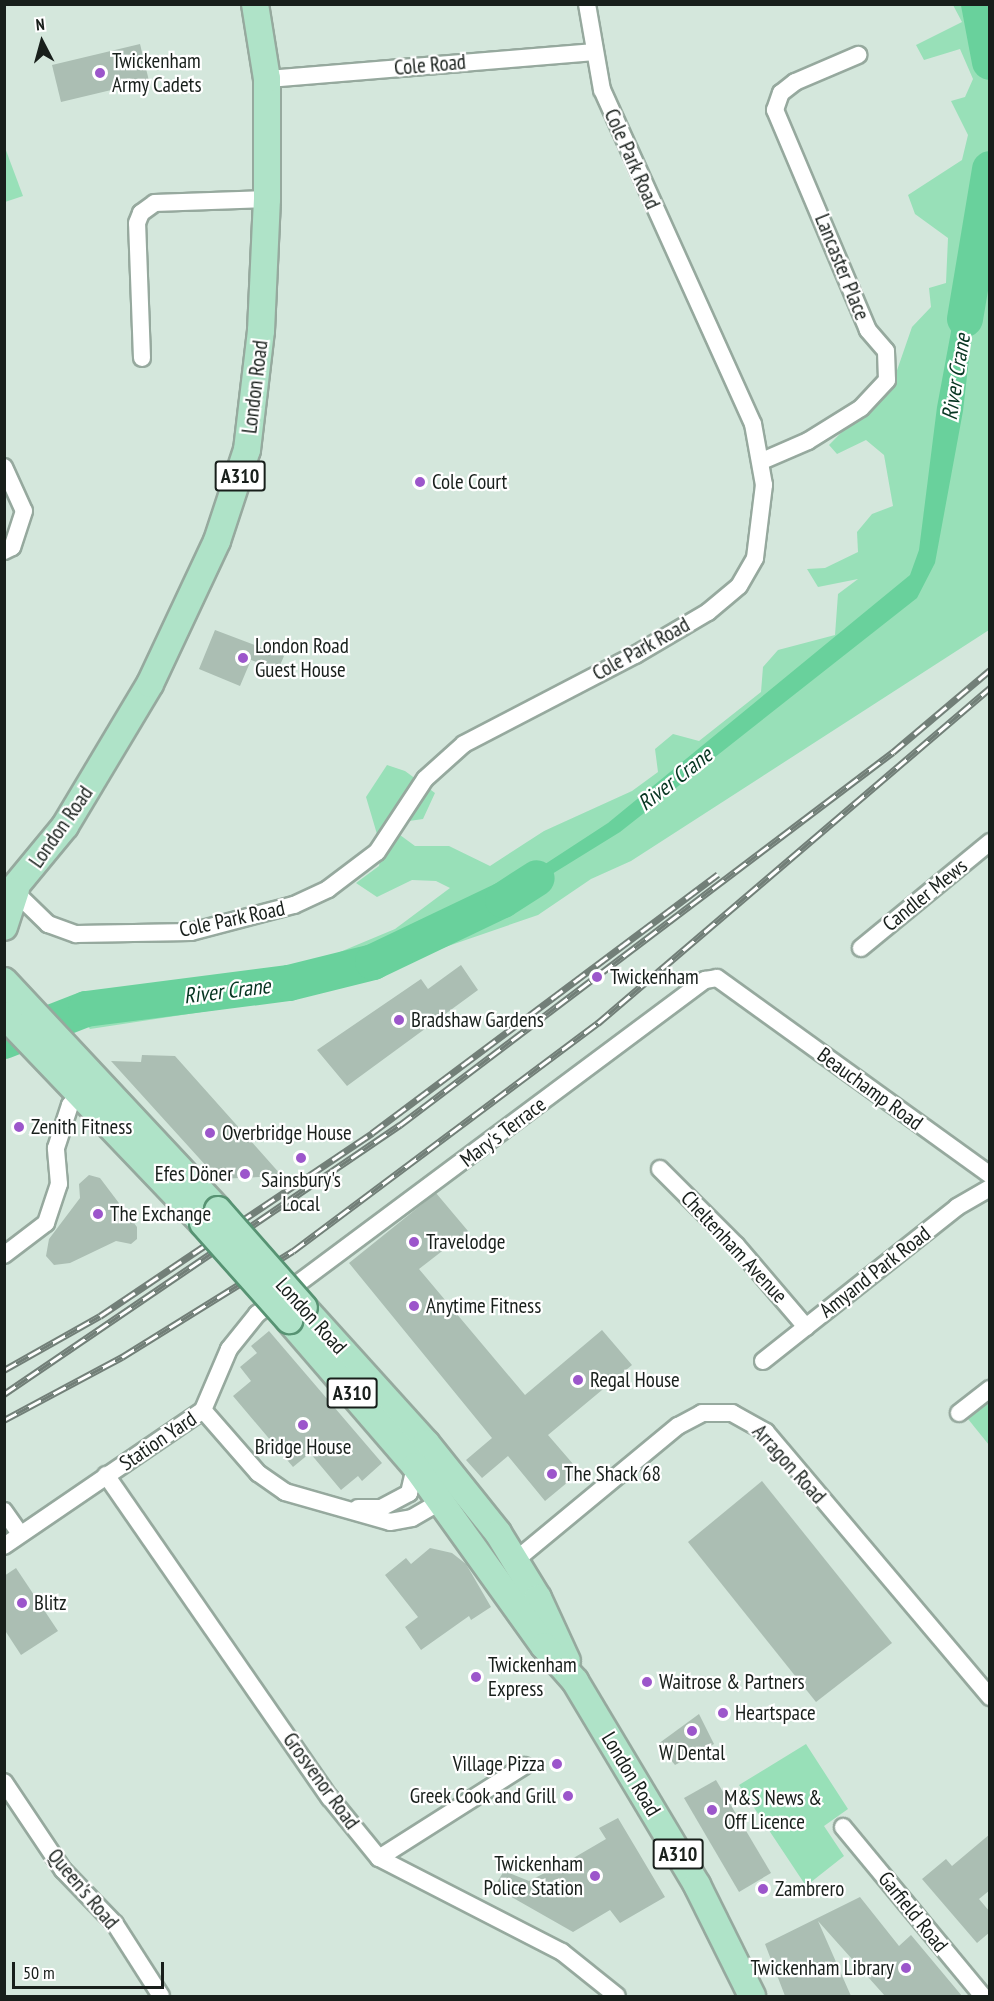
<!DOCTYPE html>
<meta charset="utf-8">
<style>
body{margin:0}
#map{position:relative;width:994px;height:2001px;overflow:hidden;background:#d4e7dc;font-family:"PT Sans Narrow",sans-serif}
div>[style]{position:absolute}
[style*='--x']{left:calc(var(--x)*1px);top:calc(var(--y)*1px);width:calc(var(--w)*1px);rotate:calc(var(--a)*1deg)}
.green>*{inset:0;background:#98e0b8}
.water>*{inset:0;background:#69d19c}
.river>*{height:36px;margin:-18px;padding:0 18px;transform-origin:18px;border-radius:18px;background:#69d19c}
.building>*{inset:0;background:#abbeb3}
.roads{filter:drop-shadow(2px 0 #96a99e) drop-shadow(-2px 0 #96a99e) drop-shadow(0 2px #96a99e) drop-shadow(0 -2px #96a99e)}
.minor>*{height:16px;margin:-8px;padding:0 8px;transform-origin:8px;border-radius:8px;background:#fff}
.primary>*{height:26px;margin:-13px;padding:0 13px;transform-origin:13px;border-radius:13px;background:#afe3c8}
.rail>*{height:7px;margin-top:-3.5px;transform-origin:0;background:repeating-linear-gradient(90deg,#fff 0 14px,#727f78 0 28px);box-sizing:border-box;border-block:2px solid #727f78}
.bridges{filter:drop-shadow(2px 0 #579373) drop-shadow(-2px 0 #579373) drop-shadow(0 2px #579373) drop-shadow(0 -2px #579373)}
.primary-bridge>*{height:26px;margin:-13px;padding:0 13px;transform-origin:13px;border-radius:13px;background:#afe3c8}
.dots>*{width:16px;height:16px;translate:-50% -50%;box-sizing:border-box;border:3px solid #fff;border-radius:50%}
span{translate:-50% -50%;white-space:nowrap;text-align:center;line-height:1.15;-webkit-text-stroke:4.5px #fff;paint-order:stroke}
.shield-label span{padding:2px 4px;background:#fff;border:2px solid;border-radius:4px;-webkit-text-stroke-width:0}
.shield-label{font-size:20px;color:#181f1b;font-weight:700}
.poi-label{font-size:21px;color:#181f1b}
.left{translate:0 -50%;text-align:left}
.right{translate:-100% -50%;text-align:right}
.street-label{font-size:21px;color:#181f1b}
.water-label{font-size:22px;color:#063521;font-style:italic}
.frame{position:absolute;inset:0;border:6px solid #181f1b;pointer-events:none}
.north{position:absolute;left:12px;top:12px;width:60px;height:60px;-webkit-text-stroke:4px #fff;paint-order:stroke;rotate:354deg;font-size:16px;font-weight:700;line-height:24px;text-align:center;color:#181f1b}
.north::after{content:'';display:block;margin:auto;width:21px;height:27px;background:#181f1b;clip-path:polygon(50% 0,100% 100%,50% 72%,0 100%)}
.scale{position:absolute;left:12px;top:1962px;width:152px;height:27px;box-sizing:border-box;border:3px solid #181f1b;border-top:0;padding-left:8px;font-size:18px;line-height:21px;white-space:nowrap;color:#181f1b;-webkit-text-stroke:4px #fff;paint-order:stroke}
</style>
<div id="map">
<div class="green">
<i style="clip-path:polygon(953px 5px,989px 5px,989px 630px,631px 861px,591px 879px,538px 915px,300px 997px,90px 1029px,70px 1005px,114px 991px,304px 967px,395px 929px,450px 888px,436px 881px,412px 880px,377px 897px,356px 883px,379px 866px,382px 851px,366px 797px,387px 765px,405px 771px,435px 793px,423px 819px,409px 821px,400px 835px,415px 846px,449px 846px,490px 866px,544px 831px,632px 791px,658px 772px,655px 749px,673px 734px,699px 741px,761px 692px,763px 667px,778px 650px,835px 635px,838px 594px,858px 579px,818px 587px,807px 569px,825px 568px,858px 552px,857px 532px,872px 514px,893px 506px,884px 455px,866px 440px,837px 454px,829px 445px,894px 379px,912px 327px,931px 307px,929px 288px,946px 283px,948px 238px,915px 214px,908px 195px,962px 160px,968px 135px,951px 101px,965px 97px,973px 79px,960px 49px,924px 60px,916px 45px,962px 22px)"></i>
<i style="clip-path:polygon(4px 145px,23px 196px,5px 202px,4px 202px)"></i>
<i style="clip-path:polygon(989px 1402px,989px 1445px,968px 1419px)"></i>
<i style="clip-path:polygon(806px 1744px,848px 1809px,824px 1826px,844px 1856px,806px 1886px,739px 1785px)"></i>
</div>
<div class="water">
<i style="clip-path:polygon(963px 267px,979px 271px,963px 411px,935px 563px,917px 598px,620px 832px,497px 908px,493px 898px,608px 823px,910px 575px,919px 550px,937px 407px)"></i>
</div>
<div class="river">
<i style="--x:979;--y:4;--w:59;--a:79.3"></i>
<i style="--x:965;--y:319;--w:152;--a:-80.5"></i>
<i style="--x:4;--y:1041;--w:88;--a:-21.3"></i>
<i style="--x:86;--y:1009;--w:205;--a:-7.3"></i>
<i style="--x:289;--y:983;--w:87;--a:-14"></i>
<i style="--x:373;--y:962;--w:144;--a:-25.5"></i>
<i style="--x:503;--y:900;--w:40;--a:-32.9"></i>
</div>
<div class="building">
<i style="clip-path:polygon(140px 44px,149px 81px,61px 102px,52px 65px)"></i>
<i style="clip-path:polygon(215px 630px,284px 656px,278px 670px,251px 660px,240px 686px,199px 669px)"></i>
<i style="clip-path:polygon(461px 965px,478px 990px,347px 1086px,317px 1050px,421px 979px,428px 989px)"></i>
<i style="clip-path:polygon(142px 1055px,175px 1056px,282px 1176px,218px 1179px,111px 1061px,141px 1062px)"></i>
<i style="clip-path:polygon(89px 1175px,100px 1178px,137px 1227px,137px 1239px,131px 1244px,116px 1241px,70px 1263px,54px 1265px,46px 1256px,49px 1239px,80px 1198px,79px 1184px)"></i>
<i style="clip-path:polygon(436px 1193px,468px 1231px,419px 1269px,525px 1395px,602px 1330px,632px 1365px,548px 1435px,580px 1472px,545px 1501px,508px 1456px,482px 1478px,466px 1460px,492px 1438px,349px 1263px)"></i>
<i style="clip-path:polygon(269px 1331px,382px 1463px,362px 1481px,358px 1476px,341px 1490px,310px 1453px,293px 1467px,233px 1396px,251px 1381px,240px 1367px,257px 1353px,251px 1346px)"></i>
<i style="clip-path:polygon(762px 1481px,892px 1643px,816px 1702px,688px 1542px)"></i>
<i style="clip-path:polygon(430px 1548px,452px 1553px,466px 1564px,491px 1607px,471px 1620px,469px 1616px,421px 1650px,405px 1627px,418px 1617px,385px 1575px,406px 1558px,411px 1564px)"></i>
<i style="clip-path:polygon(16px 1568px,58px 1631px,21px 1655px,4px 1629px,4px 1576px)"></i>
<i style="clip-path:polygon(699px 1714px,714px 1744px,675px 1765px,658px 1744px)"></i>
<i style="clip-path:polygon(716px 1780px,771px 1873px,739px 1892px,684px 1798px)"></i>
<i style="clip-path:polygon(618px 1818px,665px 1897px,620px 1923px,610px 1910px,573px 1932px,494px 1887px,504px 1871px,529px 1881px,570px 1860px,606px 1839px,599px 1828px)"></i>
<i style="clip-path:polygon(990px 1834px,990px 1890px,979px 1899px,990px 1912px,990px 1932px,977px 1943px,922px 1879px,946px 1859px,952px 1866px)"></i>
<i style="clip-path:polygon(860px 1897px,899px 1946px,911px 1935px,962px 1996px,885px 1996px,818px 1921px,851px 1996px,785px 1996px,765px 1944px)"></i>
</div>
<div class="roads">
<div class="minor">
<i style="--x:267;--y:79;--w:327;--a:-4.7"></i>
<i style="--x:142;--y:358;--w:135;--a:-92.1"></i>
<i style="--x:137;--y:223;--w:11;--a:-68"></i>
<i style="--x:141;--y:213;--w:17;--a:-36"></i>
<i style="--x:155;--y:203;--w:112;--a:-2"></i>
<i style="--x:762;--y:461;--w:50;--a:-23.5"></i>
<i style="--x:808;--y:441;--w:62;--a:-31.9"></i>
<i style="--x:861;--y:408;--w:38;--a:-47"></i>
<i style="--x:887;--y:380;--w:29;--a:-92"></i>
<i style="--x:886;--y:351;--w:28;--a:-131"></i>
<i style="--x:868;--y:330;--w:239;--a:-112.9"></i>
<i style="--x:775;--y:110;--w:18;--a:-71"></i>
<i style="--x:781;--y:93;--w:18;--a:-38"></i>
<i style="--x:795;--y:82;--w:69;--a:-23.2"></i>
<i style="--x:4;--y:467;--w:48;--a:65.6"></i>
<i style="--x:24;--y:511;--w:38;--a:108"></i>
<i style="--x:12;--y:547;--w:9;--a:153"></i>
<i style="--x:11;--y:888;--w:52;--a:44.2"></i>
<i style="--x:48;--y:924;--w:30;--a:20"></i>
<i style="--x:76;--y:934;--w:115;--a:-1"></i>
<i style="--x:191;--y:932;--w:106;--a:-14.7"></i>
<i style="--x:294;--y:905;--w:38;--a:-25"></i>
<i style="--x:328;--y:889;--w:61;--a:-37.1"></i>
<i style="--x:377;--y:852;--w:87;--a:-56.7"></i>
<i style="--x:425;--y:779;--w:52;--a:-41.9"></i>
<i style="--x:464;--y:744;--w:193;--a:-27.5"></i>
<i style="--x:635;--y:655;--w:85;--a:-30.5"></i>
<i style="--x:708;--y:612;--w:40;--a:-40"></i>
<i style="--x:739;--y:586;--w:32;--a:-60"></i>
<i style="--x:755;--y:558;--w:74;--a:-83"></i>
<i style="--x:764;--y:485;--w:62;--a:-100.2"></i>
<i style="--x:753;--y:424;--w:367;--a:-114.3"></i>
<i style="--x:602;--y:90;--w:87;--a:-99.9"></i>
<i style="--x:861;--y:948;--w:167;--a:-39.4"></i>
<i style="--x:660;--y:1169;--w:107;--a:45"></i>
<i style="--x:736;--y:1245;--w:108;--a:49.5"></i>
<i style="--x:4;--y:1255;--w:53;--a:-37.3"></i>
<i style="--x:46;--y:1223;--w:41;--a:-71.6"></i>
<i style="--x:59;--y:1184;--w:36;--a:-95"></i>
<i style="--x:56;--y:1148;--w:45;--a:-72"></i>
<i style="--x:70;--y:1105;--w:16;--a:-47"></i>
<i style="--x:763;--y:1361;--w:248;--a:-38.4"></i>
<i style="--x:957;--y:1207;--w:38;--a:-30"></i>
<i style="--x:203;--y:1410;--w:84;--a:48.9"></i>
<i style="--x:258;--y:1473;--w:33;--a:35"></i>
<i style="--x:285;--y:1492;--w:109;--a:15.9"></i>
<i style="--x:390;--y:1522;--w:22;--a:-10"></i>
<i style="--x:412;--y:1518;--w:34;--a:-30"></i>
<i style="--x:959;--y:1413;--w:39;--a:-38"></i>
<i style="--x:106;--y:1475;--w:393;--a:55.3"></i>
<i style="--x:330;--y:1798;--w:77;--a:50.8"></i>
<i style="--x:379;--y:1858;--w:206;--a:27.2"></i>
<i style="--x:562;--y:1952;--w:70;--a:38.7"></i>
<i style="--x:358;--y:1508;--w:23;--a:0"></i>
<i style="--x:381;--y:1508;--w:32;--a:-28"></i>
<i style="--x:409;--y:1493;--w:28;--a:-77"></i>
<i style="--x:4;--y:1511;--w:28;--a:55"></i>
<i style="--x:4;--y:1546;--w:241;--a:-34.3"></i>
<i style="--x:203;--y:1410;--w:66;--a:-66.9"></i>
<i style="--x:229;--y:1349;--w:45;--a:-51.3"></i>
<i style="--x:257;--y:1314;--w:559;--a:-36.71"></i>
<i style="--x:705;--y:980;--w:12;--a:-9"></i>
<i style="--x:717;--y:978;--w:337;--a:35.8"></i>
<i style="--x:517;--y:1559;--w:209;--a:-39.6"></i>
<i style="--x:678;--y:1426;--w:27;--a:-28"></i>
<i style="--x:702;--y:1413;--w:30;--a:0"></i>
<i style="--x:732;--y:1413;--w:39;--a:29"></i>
<i style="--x:766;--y:1432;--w:347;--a:49.8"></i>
<i style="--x:4;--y:1782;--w:106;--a:56.2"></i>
<i style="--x:63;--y:1870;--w:75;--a:46.1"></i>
<i style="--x:115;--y:1924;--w:85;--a:57.4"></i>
<i style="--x:843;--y:1827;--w:219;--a:50.4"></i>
<i style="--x:379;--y:1858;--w:172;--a:-32.4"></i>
</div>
<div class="primary">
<i style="--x:4;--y:900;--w:96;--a:-50.5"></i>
<i style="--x:65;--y:826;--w:165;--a:-59.1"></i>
<i style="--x:150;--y:684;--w:158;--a:-64.9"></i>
<i style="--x:217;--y:541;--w:96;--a:-71.8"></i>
<i style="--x:247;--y:450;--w:120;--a:-83.3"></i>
<i style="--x:261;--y:331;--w:132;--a:-87.4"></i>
<i style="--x:267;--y:199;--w:120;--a:-90"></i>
<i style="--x:267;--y:79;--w:76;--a:-99.1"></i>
<i style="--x:4;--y:927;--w:38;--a:-72"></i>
<i style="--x:4;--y:981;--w:313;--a:46.9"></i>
<i style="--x:4;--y:1015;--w:288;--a:46.3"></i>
<i style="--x:304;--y:1308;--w:182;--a:47.9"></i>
<i style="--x:426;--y:1443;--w:115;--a:51.3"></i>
<i style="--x:498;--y:1533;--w:76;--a:58.4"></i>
<i style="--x:538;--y:1598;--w:69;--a:65.3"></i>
<i style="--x:289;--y:1320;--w:193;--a:49.2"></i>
<i style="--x:415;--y:1466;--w:221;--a:54.4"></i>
<i style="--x:544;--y:1646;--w:47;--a:48.5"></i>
<i style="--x:575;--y:1681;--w:238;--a:59.1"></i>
<i style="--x:697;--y:1885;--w:124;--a:63.6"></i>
</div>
</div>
<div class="rail">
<i style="--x:4;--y:1370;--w:110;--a:-29.4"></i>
<i style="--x:100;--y:1316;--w:328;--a:-33.9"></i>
<i style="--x:372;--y:1133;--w:432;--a:-36.8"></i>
<i style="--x:4;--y:1394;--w:479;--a:-34.2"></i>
<i style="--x:400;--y:1125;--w:618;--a:-37.11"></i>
<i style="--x:893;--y:752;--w:127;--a:-40.2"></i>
<i style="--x:4;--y:1420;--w:134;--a:-28.1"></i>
<i style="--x:122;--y:1357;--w:201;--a:-31.8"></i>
<i style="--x:293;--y:1251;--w:381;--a:-36.8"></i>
<i style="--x:598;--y:1023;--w:516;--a:-40.52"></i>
</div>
<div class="bridges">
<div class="primary-bridge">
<i style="--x:218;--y:1210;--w:130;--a:48.7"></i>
<i style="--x:203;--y:1223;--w:130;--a:48.4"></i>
</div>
</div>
<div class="dots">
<i style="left:100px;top:73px;background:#9c56cb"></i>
<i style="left:420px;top:482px;background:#9c56cb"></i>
<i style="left:243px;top:658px;background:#9c56cb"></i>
<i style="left:597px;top:977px;background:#9c56cb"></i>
<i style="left:399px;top:1020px;background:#9c56cb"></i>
<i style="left:19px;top:1127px;background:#9c56cb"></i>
<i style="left:210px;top:1133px;background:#9c56cb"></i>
<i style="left:301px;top:1158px;background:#9c56cb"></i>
<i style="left:245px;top:1174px;background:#9c56cb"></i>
<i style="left:98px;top:1214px;background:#9c56cb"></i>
<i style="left:414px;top:1242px;background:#9c56cb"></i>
<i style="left:414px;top:1306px;background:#9c56cb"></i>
<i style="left:578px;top:1380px;background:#9c56cb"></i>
<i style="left:303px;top:1425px;background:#9c56cb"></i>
<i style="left:552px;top:1474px;background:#9c56cb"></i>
<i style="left:22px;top:1603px;background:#9c56cb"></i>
<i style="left:476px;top:1677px;background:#9c56cb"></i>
<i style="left:647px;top:1682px;background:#9c56cb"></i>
<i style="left:723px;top:1713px;background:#9c56cb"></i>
<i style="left:692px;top:1731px;background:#9c56cb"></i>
<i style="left:557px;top:1764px;background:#9c56cb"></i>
<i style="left:568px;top:1796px;background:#9c56cb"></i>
<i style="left:712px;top:1810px;background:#9c56cb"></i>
<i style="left:595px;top:1876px;background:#9c56cb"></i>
<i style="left:763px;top:1889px;background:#9c56cb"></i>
<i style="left:906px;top:1968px;background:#9c56cb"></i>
</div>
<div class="shield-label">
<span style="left:240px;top:476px">A310</span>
<span style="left:352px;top:1393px">A310</span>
<span style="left:678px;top:1854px">A310</span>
</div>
<div class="poi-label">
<span class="left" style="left:112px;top:73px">Twickenham<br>Army Cadets</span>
<span class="left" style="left:432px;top:482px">Cole Court</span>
<span class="left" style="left:255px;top:658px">London Road<br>Guest House</span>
<span class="left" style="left:610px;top:977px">Twickenham</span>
<span class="left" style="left:411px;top:1020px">Bradshaw Gardens</span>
<span class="left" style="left:31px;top:1127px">Zenith Fitness</span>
<span class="left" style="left:222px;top:1133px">Overbridge House</span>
<span class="right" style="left:233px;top:1174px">Efes Döner</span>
<span style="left:301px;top:1192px">Sainsbury's<br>Local</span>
<span class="left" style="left:110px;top:1214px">The Exchange</span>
<span class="left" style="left:426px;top:1242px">Travelodge</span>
<span class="left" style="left:426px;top:1306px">Anytime Fitness</span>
<span class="left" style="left:590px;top:1380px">Regal House</span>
<span style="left:303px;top:1447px">Bridge House</span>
<span class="left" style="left:564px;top:1474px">The Shack 68</span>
<span class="left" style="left:34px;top:1603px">Blitz</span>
<span class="left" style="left:488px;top:1677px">Twickenham<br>Express</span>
<span class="left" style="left:659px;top:1682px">Waitrose &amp; Partners</span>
<span class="left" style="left:735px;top:1713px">Heartspace</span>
<span style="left:692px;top:1753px">W Dental</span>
<span class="right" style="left:545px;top:1764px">Village Pizza</span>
<span class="right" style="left:556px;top:1796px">Greek Cook and Grill</span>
<span class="left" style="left:724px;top:1810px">M&amp;S News &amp;<br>Off Licence</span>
<span class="right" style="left:583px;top:1876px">Twickenham<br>Police Station</span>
<span class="left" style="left:775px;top:1889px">Zambrero</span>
<span class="right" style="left:894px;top:1968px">Twickenham Library</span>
</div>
<div class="street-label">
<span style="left:430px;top:65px;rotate:-5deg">Cole Road</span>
<span style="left:632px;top:159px;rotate:66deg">Cole Park Road</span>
<span style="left:842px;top:267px;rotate:68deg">Lancaster Place</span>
<span style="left:255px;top:387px;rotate:-83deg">London Road</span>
<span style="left:641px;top:649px;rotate:-29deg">Cole Park Road</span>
<span style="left:61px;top:827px;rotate:-55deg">London Road</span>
<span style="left:925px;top:895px;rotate:-39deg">Candler Mews</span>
<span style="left:232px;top:919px;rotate:-12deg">Cole Park Road</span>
<span style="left:870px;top:1089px;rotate:36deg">Beauchamp Road</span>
<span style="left:503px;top:1132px;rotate:-37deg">Mary's Terrace</span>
<span style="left:734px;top:1247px;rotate:47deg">Cheltenham Avenue</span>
<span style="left:875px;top:1272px;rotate:-38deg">Amyand Park Road</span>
<span style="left:311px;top:1316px;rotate:48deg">London Road</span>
<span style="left:158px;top:1441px;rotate:-34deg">Station Yard</span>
<span style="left:789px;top:1464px;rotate:48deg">Arragon Road</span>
<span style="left:631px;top:1774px;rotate:59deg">London Road</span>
<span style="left:321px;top:1781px;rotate:54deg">Grosvenor Road</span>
<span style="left:83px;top:1889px;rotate:50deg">Queen's Road</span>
<span style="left:913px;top:1912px;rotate:51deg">Garfield Road</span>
</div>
<div class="water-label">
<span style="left:956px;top:377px;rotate:-81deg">River Crane</span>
<span style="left:675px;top:779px;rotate:-38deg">River Crane</span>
<span style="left:227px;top:991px;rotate:-7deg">River Crane</span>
</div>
<div class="frame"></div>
<div class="north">N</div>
<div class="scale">50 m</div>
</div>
